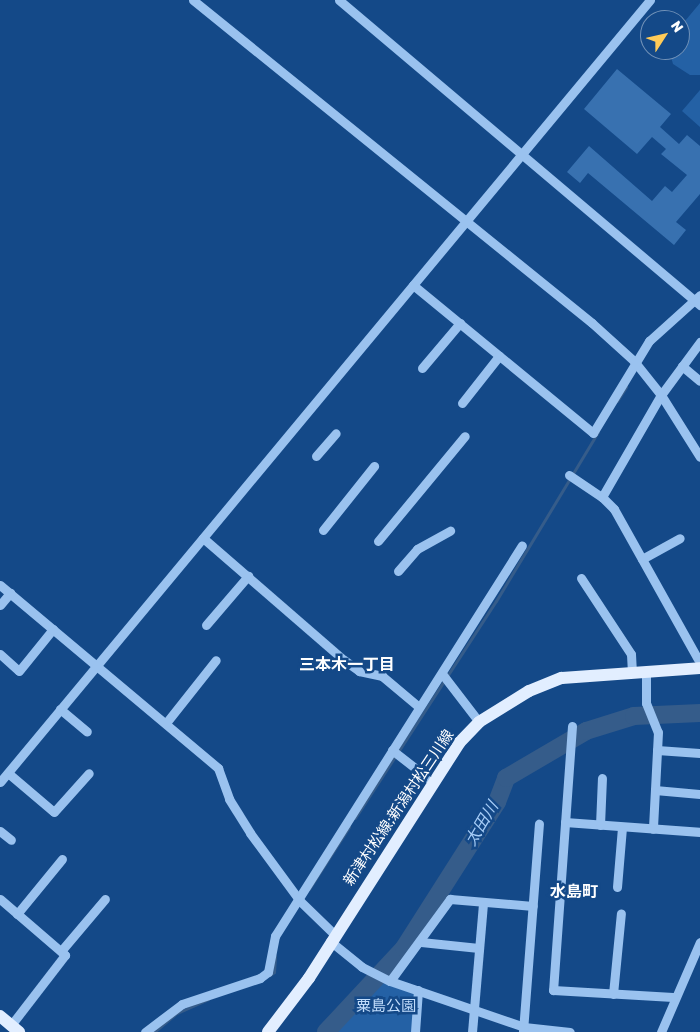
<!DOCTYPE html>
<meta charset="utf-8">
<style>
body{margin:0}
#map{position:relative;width:700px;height:1032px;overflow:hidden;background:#144988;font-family:Rubik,"Noto Sans JP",sans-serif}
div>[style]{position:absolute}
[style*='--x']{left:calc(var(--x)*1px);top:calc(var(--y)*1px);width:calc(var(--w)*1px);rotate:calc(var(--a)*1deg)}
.green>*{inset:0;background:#2461a5}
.stream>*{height:3px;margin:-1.5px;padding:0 1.5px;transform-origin:1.5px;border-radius:1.5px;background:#355c8a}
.river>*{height:18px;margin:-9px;padding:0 9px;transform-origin:9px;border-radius:9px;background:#355c8a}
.building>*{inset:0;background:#3871b0}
.minor>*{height:9px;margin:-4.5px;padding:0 4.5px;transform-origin:4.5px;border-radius:4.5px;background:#9ac2ef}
.major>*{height:12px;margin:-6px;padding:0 6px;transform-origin:6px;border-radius:6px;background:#e2eeff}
span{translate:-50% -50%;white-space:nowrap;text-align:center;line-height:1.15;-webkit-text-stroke:5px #144988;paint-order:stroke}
.street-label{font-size:15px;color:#fff}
.park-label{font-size:15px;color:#c0dcfb}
.neighbourhood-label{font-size:16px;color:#fff;font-weight:700}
.water-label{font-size:16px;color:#a6ccf6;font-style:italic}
.north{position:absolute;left:640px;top:10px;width:50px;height:50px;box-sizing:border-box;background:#144988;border:1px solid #7292b8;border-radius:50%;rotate:55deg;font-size:14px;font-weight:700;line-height:20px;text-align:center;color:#fff}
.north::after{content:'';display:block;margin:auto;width:18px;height:22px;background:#ffcb58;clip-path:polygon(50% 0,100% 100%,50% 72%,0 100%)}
</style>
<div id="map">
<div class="green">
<i style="clip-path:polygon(700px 3px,700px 75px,690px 75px,673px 64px,669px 50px,680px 50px,680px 27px)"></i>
<i style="clip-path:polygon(700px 90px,700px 127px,682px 111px)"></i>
<i style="clip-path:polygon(381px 977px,418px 990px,415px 1032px,326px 1032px)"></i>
</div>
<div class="stream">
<i style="--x:617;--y:401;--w:17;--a:-57"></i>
<i style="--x:355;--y:818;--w:259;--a:-57"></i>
<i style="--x:496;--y:601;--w:197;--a:-58.9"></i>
<i style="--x:309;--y:889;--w:74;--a:-57.2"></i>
<i style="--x:270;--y:975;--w:5;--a:-37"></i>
<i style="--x:274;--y:972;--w:16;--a:-86"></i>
<i style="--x:154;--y:1032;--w:30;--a:-40"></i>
<i style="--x:177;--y:1013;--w:34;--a:-24"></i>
</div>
<div class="river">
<i style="--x:326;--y:1032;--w:115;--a:-47.1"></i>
<i style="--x:404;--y:948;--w:173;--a:-57.5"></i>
<i style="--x:497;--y:802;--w:26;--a:-69"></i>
<i style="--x:506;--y:778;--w:93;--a:-30.4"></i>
<i style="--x:586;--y:731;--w:50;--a:-17.4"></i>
<i style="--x:634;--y:716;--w:66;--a:-2.6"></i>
</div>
<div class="building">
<i style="clip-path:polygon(617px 69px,671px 114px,660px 127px,679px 144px,687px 135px,700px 146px,700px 194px,676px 222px,686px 230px,674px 245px,588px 173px,580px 183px,567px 172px,589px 146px,652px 201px,665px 186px,672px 192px,687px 175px,661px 154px,666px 149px,652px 137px,637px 154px,584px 109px)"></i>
</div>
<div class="minor">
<i style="--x:193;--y:0;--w:513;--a:38.99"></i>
<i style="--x:592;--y:323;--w:57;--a:42.1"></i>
<i style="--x:634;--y:361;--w:43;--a:51.5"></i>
<i style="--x:661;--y:395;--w:73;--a:57.8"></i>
<i style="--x:339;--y:0;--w:473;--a:40.2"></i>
<i style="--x:413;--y:285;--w:233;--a:39.4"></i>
<i style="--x:593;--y:433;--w:108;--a:-58.7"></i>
<i style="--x:649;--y:341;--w:69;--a:-42"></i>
<i style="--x:682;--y:366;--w:23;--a:40"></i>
<i style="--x:422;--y:368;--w:59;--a:-49.8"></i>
<i style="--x:462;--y:403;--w:60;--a:-51.8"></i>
<i style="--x:316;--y:456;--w:30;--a:-49"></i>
<i style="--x:569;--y:475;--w:40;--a:34"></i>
<i style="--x:602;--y:497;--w:17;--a:45"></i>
<i style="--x:614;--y:509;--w:172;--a:60.8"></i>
<i style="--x:602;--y:497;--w:118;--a:-60"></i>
<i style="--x:661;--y:395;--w:66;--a:-53.7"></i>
<i style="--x:323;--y:530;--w:82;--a:-51.4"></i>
<i style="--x:203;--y:538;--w:186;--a:40.9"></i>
<i style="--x:344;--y:660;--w:19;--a:36"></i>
<i style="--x:359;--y:671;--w:24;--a:12"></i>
<i style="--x:382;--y:676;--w:48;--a:40"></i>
<i style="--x:378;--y:541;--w:136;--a:-50.4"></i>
<i style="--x:642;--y:559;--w:43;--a:-28.9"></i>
<i style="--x:398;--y:571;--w:29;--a:-49"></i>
<i style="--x:417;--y:549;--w:38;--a:-29"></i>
<i style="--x:581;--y:578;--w:91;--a:56.7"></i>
<i style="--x:631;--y:654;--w:19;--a:87"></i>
<i style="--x:0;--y:585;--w:285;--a:40"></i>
<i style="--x:218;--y:768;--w:33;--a:70"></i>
<i style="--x:229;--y:799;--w:40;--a:58"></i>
<i style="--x:250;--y:833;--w:84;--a:53.7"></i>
<i style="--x:300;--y:901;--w:47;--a:44.1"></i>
<i style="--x:0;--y:605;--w:16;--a:-50"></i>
<i style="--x:206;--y:625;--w:65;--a:-49.4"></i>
<i style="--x:0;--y:654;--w:25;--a:42"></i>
<i style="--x:19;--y:671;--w:54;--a:-51"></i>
<i style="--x:646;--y:672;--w:31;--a:90"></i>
<i style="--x:646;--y:703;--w:31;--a:68"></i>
<i style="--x:658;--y:732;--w:97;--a:93"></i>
<i style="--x:443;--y:675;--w:59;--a:52.5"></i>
<i style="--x:60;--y:709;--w:35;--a:40"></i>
<i style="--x:166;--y:723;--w:80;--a:-51.6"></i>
<i style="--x:572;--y:726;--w:265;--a:94.1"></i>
<i style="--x:553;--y:990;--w:120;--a:3.3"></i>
<i style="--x:392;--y:750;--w:52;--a:38"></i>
<i style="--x:657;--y:750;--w:43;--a:4"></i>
<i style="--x:8;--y:773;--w:60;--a:40.3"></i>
<i style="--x:54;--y:812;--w:52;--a:-48.1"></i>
<i style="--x:0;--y:782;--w:1017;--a:-50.27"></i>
<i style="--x:655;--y:790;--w:45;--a:5.1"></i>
<i style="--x:565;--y:822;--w:135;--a:4.2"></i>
<i style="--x:600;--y:825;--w:47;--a:-87.6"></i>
<i style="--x:0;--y:831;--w:14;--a:39"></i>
<i style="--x:617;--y:887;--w:60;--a:-85.2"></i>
<i style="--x:0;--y:899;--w:86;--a:40.7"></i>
<i style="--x:65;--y:955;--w:88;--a:127.6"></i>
<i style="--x:17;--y:914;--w:71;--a:-50.7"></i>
<i style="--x:330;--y:941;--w:41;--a:39.1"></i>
<i style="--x:362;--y:967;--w:31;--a:27"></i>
<i style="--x:390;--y:981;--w:142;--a:18.9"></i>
<i style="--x:524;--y:1027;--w:46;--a:6.2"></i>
<i style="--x:421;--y:942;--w:58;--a:5.9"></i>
<i style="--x:61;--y:951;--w:68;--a:-49.8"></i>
<i style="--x:390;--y:981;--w:102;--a:-53.8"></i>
<i style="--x:450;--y:899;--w:83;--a:4.8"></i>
<i style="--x:613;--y:994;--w:81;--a:-84.4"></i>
<i style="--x:523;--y:1031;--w:208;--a:-85.6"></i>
<i style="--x:145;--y:1032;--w:46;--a:-37.1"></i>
<i style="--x:182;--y:1004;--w:82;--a:-18.4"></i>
<i style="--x:260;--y:978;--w:10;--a:-37"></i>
<i style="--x:268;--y:972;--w:37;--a:-79"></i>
<i style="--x:275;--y:936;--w:462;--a:-57.7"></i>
<i style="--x:415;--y:1032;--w:42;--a:-85.9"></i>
<i style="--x:472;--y:1032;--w:129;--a:-85.1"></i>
<i style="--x:661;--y:1032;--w:98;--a:-66.6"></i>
</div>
<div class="major">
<i style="--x:0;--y:1016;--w:25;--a:40"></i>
<i style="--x:268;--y:1032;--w:68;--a:-52.8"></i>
<i style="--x:309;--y:978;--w:279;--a:-57.4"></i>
<i style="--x:459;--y:743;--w:29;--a:-46"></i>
<i style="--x:479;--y:722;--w:59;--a:-31.8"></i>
<i style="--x:529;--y:691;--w:35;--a:-22"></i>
<i style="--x:562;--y:678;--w:138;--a:-4.1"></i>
</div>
<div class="street-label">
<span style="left:399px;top:808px;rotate:-56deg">新津村松線;新潟村松三川線</span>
</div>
<div class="park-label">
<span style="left:386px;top:1007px">粟島公園</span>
</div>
<div class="neighbourhood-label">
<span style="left:347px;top:665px">三本木一丁目</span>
<span style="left:574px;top:892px">水島町</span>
</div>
<div class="water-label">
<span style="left:482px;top:824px;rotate:-59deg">太田川</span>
</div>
<div class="north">N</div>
</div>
